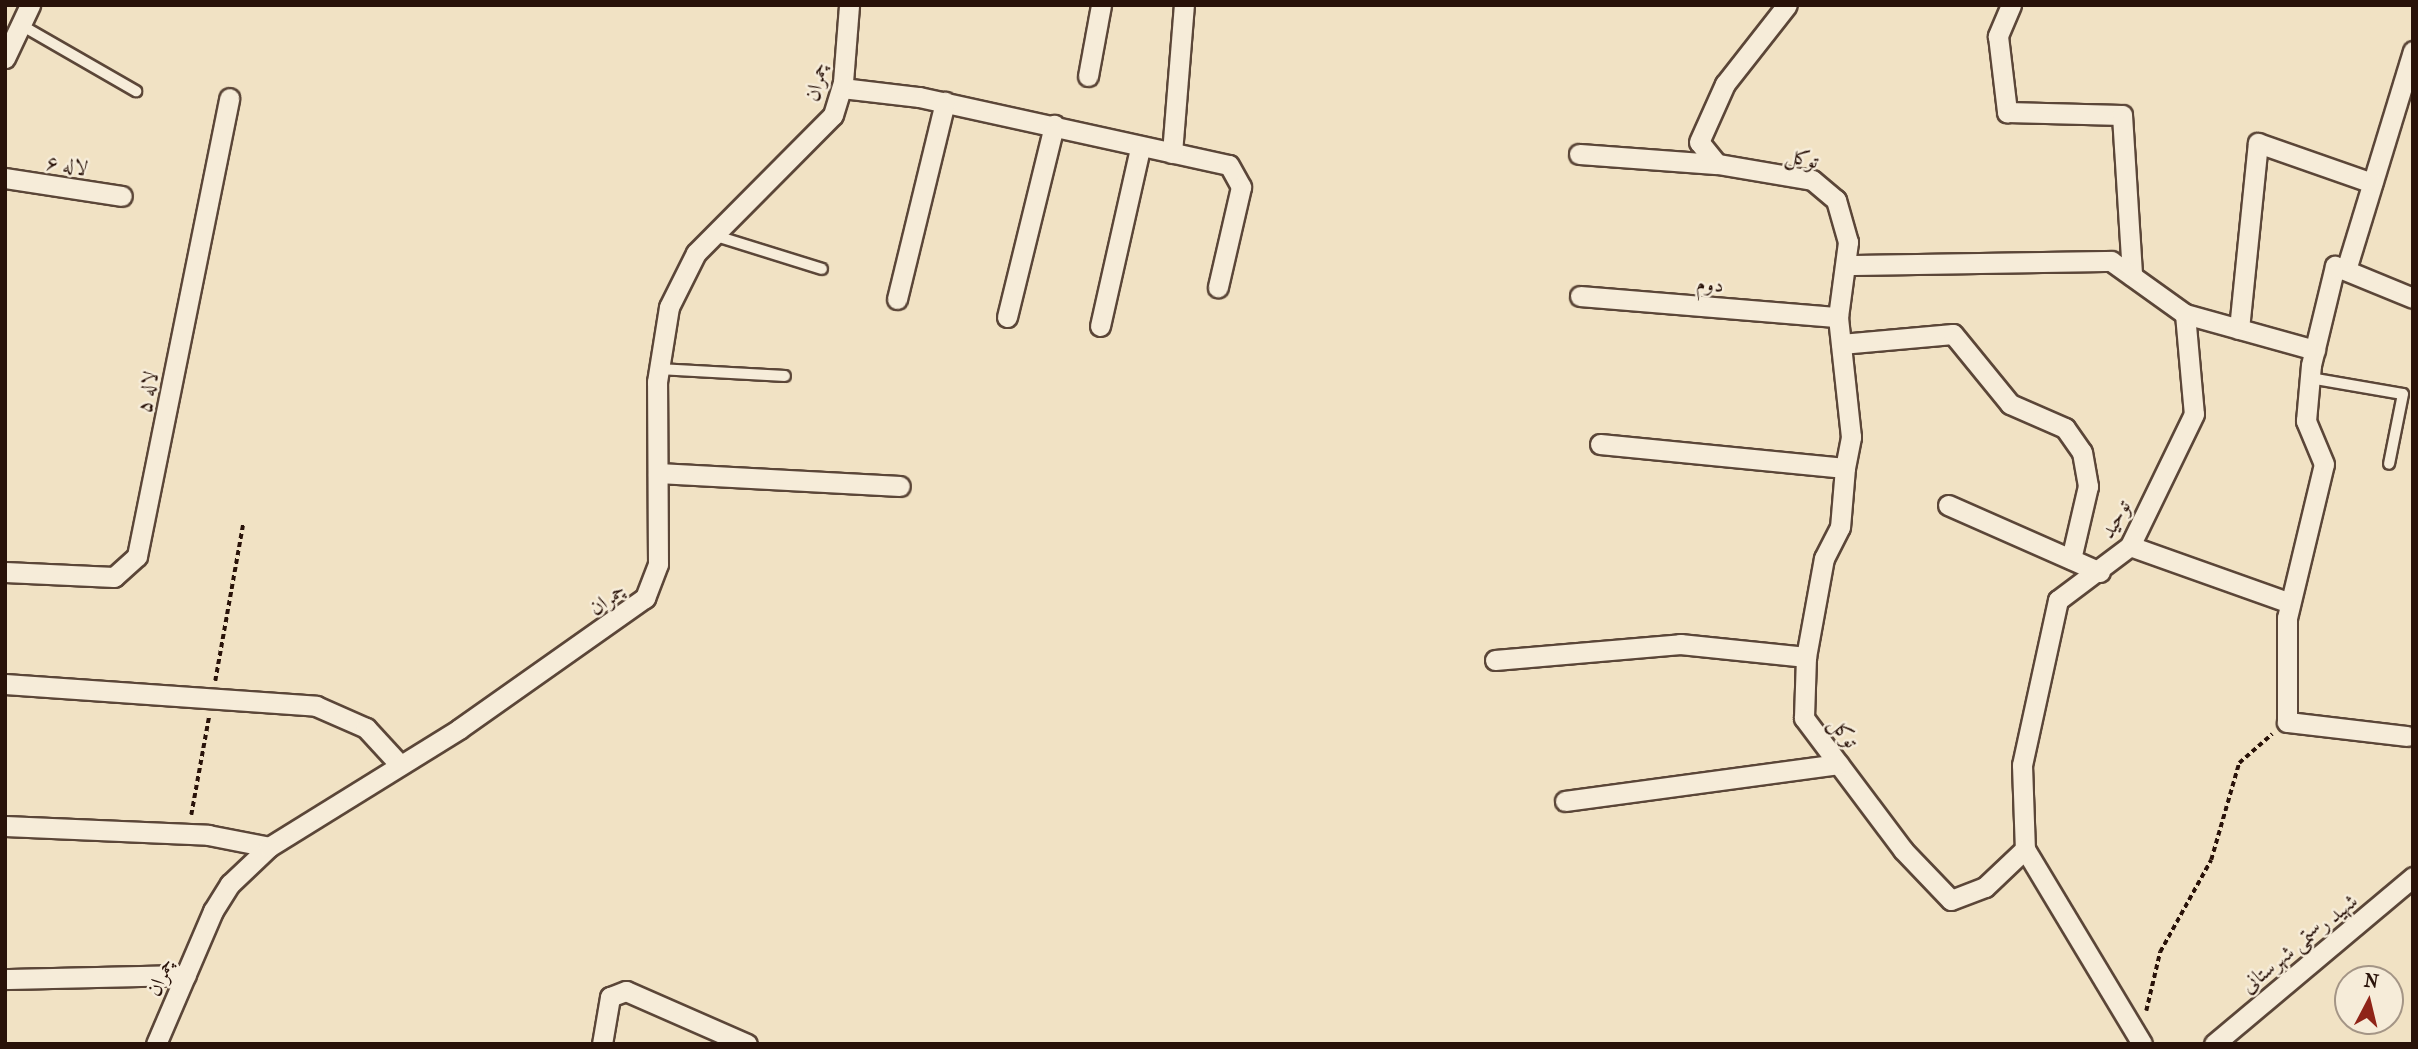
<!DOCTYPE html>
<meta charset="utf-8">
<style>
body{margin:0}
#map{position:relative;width:2418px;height:1049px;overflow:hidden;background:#f1e2c4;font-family:"IM FELL French Canon",Amiri,serif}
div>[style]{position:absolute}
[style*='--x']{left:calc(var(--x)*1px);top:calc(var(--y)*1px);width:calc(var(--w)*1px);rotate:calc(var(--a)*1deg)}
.path>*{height:3.5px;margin-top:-1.75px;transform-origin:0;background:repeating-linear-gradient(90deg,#291209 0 5px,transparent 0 8.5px)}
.roads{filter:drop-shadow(2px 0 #5b4638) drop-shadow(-2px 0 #5b4638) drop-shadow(0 2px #5b4638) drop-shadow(0 -2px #5b4638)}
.service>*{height:10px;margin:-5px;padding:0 5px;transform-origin:5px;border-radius:5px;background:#f6ecd9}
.minor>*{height:19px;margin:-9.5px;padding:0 9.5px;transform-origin:9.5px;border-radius:9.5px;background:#f6ecd9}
span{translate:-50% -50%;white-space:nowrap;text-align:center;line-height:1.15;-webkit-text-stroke:5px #f6ecd9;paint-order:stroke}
.street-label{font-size:21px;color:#291209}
.frame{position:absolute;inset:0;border:7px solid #291209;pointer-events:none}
.north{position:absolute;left:2334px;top:965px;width:70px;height:70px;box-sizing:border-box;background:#f6ecd9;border:2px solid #a49586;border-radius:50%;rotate:7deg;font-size:19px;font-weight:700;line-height:28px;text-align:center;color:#291209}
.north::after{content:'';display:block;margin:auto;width:24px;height:32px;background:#8f2418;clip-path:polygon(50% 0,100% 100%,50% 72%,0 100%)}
</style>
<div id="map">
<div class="path">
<i style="--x:215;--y:681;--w:159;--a:-79.9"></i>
<i style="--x:191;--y:815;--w:101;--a:-79.7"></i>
<i style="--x:2146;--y:1011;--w:61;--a:-76.7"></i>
<i style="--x:2160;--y:952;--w:105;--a:-61"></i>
<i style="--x:2211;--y:860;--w:101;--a:-73.9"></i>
<i style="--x:2239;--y:763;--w:44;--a:-41.3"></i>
</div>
<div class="roads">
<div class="service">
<i style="--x:21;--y:25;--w:133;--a:29.9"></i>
<i style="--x:713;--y:235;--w:114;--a:17.3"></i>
<i style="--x:659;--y:369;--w:126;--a:3.2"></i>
<i style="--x:2310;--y:378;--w:94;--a:9.8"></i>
<i style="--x:2403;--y:394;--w:71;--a:101.3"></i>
</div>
<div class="minor">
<i style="--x:2011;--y:5;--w:34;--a:113"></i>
<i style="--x:1998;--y:36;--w:77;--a:83.2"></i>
<i style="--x:2007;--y:112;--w:115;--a:1.5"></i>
<i style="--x:2122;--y:115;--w:161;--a:86.4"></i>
<i style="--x:5;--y:58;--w:59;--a:-64.7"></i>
<i style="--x:1088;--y:76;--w:72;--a:-79.6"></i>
<i style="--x:842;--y:88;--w:78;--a:6.7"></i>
<i style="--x:919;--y:97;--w:317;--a:12.4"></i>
<i style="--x:1229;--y:165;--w:25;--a:61"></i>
<i style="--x:1241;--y:187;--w:103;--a:103"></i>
<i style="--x:1172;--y:153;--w:148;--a:-85.4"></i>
<i style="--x:1579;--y:154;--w:137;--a:4.2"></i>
<i style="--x:5;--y:178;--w:118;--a:8.7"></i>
<i style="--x:1848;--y:265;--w:263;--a:-0.9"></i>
<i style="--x:2111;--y:261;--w:91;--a:35.6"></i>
<i style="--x:2185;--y:314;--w:100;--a:84.9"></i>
<i style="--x:2194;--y:414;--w:147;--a:115.9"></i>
<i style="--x:2130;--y:546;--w:90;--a:143.1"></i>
<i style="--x:2058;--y:600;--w:169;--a:102.3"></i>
<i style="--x:2022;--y:765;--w:84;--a:88"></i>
<i style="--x:2025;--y:849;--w:227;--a:59"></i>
<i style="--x:2346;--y:270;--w:229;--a:-73"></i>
<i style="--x:1580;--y:296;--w:259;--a:4.7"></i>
<i style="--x:897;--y:299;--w:203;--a:-76.3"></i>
<i style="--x:2185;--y:314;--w:135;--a:15.5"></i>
<i style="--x:1007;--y:317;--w:198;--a:-76.2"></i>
<i style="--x:1100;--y:326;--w:182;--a:-77.3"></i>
<i style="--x:2239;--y:329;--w:187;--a:-84.2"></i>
<i style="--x:2258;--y:143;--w:121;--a:19.3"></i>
<i style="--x:1841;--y:344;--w:112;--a:-5.1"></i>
<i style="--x:1953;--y:334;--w:90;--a:50.8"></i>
<i style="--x:2010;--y:404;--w:60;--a:23.6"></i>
<i style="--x:2065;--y:428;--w:29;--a:55"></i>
<i style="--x:2082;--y:452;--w:35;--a:80"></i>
<i style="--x:2088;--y:486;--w:75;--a:103.1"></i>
<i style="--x:1600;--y:444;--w:246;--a:5.6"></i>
<i style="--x:1845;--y:468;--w:32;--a:-79"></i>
<i style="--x:1851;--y:437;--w:121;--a:-96.2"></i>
<i style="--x:1838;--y:317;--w:76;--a:-82.4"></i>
<i style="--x:1848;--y:242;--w:44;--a:-105.9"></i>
<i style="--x:1836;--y:200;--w:31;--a:-140"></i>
<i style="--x:1812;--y:180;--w:96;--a:-170.4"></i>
<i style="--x:1717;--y:164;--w:28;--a:-129"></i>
<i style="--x:1699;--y:142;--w:64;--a:-65.9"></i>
<i style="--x:1725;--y:84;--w:100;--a:-51.9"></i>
<i style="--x:1845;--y:468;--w:59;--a:94.8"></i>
<i style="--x:1840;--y:527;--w:35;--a:117"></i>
<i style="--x:1824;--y:558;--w:101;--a:100.3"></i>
<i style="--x:1806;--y:657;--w:61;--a:91.9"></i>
<i style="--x:1804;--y:718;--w:165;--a:53.1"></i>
<i style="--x:1903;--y:850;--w:69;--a:46.2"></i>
<i style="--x:1951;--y:900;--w:36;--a:-21"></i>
<i style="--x:1985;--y:887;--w:55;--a:-43.5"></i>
<i style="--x:658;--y:473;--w:242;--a:3.1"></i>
<i style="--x:1948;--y:505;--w:166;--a:23.8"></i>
<i style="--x:2130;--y:546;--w:170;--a:19.6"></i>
<i style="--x:5;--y:572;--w:109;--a:2.6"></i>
<i style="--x:114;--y:577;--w:31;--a:-42"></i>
<i style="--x:137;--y:556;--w:467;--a:-78.6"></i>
<i style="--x:1495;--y:660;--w:186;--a:-4.9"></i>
<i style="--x:1680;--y:644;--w:127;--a:5.9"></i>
<i style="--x:5;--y:684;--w:312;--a:4"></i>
<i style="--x:316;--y:706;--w:55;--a:23.7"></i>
<i style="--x:366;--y:728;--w:50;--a:47.4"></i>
<i style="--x:2407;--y:736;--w:121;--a:-173.3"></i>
<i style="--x:2287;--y:722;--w:104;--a:-90"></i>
<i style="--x:2287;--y:618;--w:158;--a:-76.5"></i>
<i style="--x:2324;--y:464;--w:47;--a:-112.7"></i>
<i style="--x:2306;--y:421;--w:56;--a:-84.9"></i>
<i style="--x:2311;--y:365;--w:102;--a:-76.4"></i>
<i style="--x:2335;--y:266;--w:84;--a:22.3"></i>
<i style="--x:1565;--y:801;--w:276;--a:-7.7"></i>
<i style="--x:5;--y:826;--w:203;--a:2.5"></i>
<i style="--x:208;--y:835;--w:62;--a:11.1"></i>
<i style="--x:5;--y:979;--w:181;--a:-1.3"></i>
<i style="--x:156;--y:1044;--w:145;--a:-66.8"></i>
<i style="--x:213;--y:911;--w:32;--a:-58"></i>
<i style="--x:230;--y:884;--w:54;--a:-43.5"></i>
<i style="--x:269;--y:847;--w:224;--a:-31.8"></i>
<i style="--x:459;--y:729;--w:228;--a:-35.2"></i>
<i style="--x:645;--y:598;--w:36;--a:-69"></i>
<i style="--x:658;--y:564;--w:182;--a:-90.3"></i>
<i style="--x:657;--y:382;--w:76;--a:-80.9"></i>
<i style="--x:669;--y:307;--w:60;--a:-63.4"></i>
<i style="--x:696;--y:253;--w:194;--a:-45.2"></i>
<i style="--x:833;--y:115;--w:34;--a:-73"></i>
<i style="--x:843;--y:82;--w:77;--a:-85.5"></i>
<i style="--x:602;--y:1044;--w:48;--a:-80.3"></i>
<i style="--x:610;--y:997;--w:17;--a:-21"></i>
<i style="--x:626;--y:991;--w:132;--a:23.7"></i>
<i style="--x:2214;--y:1044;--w:260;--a:-40"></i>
</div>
</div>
<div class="street-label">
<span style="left:816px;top:82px;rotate:-77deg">چمران</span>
<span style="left:1802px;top:158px;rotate:13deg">توکل</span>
<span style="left:67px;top:165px;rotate:9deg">لاله ۶</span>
<span style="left:1710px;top:284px;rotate:5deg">دوم</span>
<span style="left:147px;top:392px;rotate:-79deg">لاله ۵</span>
<span style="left:2115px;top:519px;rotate:-60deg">توحید</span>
<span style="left:607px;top:599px;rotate:-37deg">چمران</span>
<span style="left:1844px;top:732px;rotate:53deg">توکل</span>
<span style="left:2299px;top:943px;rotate:-39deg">شهید رستمی شهرستانی</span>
<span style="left:160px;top:977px;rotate:-67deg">چمران</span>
</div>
<div class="frame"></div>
<div class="north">N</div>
</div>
